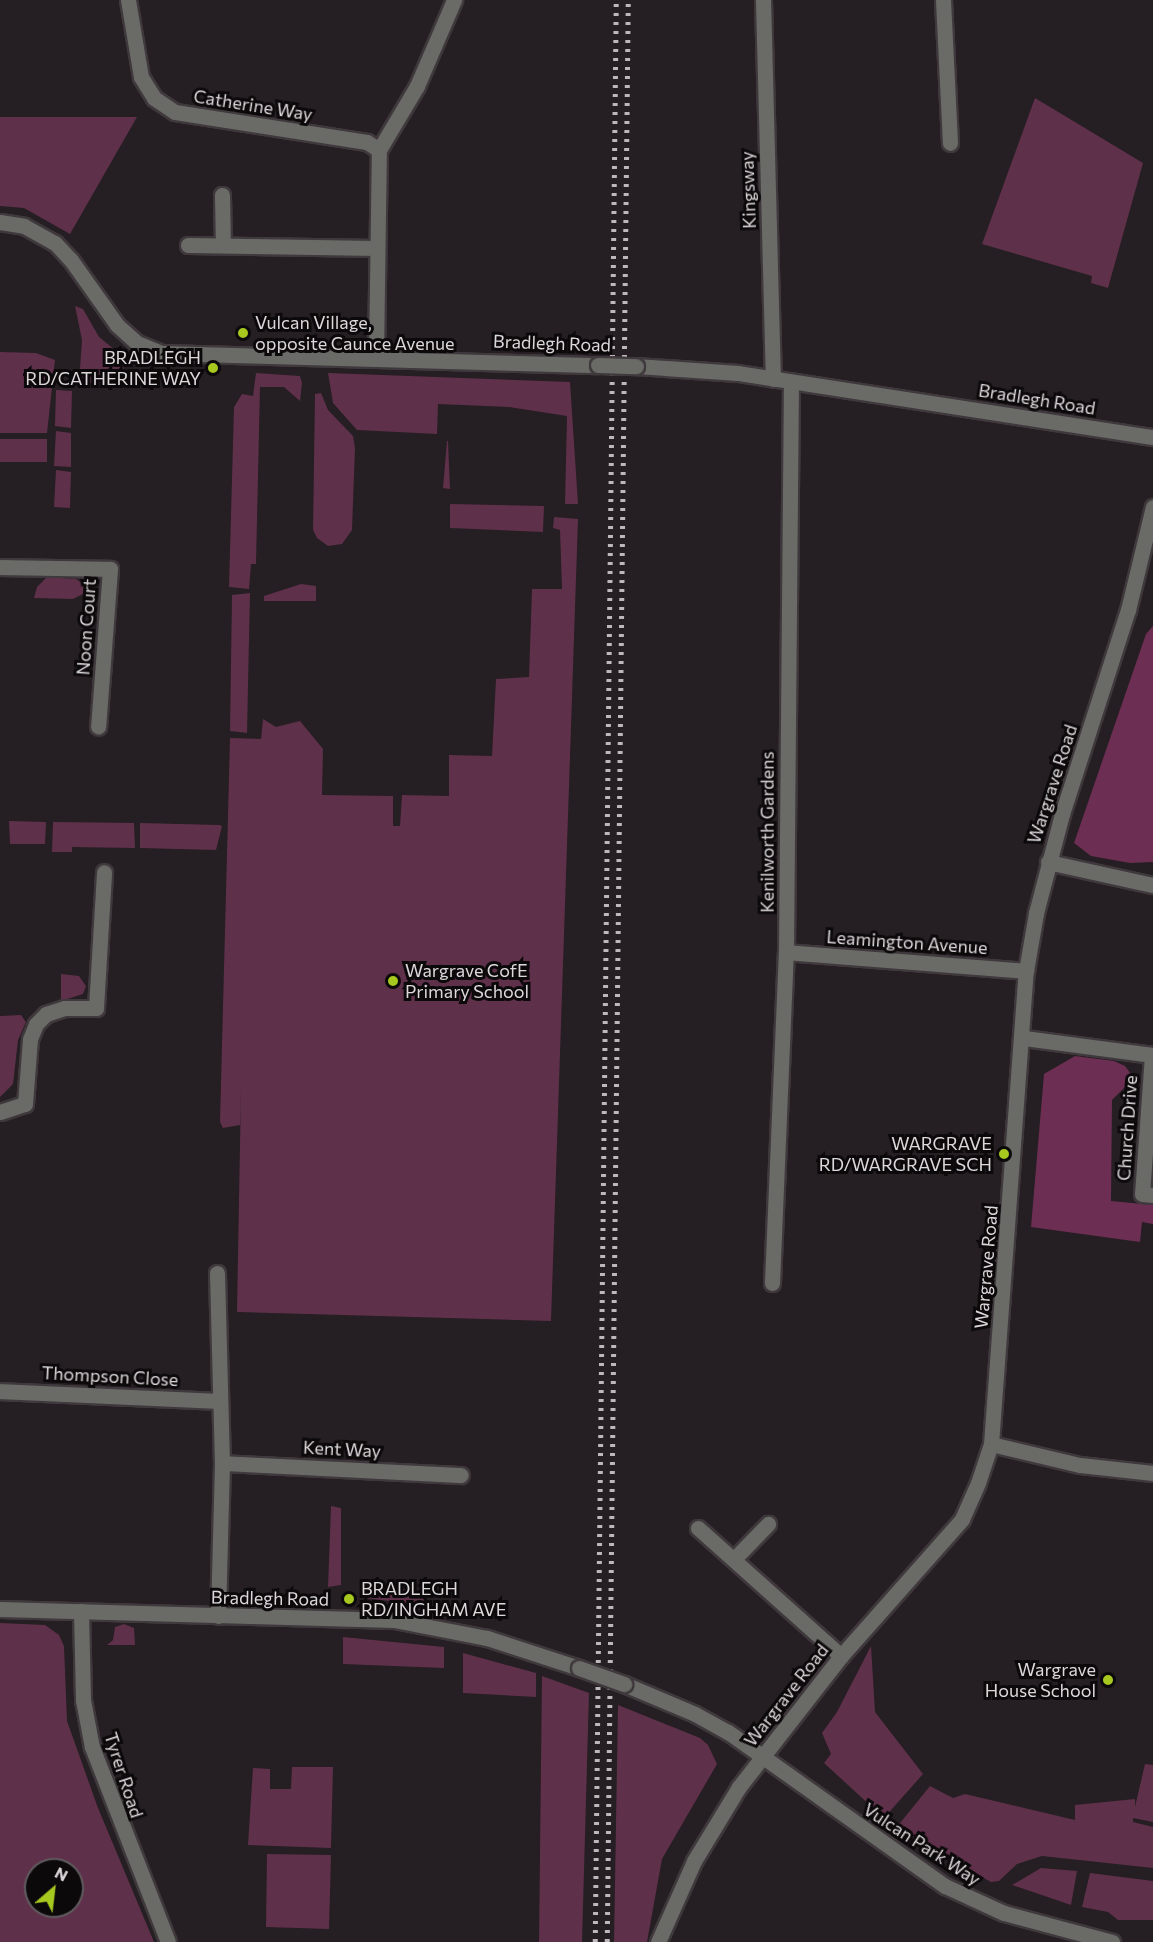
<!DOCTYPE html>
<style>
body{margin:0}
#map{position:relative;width:1153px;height:1942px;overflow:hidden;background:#251e22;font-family:Commissioner,sans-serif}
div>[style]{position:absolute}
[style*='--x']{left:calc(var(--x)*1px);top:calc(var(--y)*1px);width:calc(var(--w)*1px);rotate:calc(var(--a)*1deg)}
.green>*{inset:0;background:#5f304a}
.forest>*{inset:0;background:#6c2e52}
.roads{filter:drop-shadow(2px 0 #3f383c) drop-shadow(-2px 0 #3f383c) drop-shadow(0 2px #3f383c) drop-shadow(0 -2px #3f383c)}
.minor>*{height:15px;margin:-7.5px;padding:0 7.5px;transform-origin:7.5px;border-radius:7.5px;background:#6a6b67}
.rail>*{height:4.5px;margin-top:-2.25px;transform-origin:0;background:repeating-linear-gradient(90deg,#beb8bc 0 3px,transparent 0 9px)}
.bridges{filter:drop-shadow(2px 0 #3f383c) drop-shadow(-2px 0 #3f383c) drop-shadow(0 2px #3f383c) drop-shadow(0 -2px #3f383c)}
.minor-bridge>*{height:15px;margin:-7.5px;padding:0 7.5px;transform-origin:7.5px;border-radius:7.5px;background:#6a6b67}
.dots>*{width:16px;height:16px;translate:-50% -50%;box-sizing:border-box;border:3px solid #0c090b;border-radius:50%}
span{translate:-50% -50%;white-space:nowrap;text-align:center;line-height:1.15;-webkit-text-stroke:6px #0c090b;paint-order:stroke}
.street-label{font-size:18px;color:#dcd7da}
.poi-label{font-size:18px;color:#dcd7da}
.left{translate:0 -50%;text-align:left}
.right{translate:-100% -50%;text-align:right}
.north{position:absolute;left:24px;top:1858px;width:60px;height:60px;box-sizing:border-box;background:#0c090b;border:2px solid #5f5b5e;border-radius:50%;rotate:28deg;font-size:16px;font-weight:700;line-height:24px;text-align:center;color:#dcd7da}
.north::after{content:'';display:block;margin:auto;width:21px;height:27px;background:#a7c81f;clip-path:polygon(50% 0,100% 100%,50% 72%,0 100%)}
</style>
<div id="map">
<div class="green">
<i style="clip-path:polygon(1035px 98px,1143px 163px,1108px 288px,1091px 283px,1092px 276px,982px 244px)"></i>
<i style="clip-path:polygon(0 117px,137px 117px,70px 234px,24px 208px,0 206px)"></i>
<i style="clip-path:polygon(75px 306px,83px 309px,99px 337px,124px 357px,123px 383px,79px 383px,82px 340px)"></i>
<i style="clip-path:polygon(0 352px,36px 353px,55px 360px,47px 433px,0 433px)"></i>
<i style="clip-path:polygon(256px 373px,300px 376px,302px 383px,300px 401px,284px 387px,260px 387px,256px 564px,251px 564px,249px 589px,229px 587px,234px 407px,242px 394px,253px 396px)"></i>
<i style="clip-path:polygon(328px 373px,570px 382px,578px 504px,565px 504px,567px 416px,509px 407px,438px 404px,437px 434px,357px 430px,333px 403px)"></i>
<i style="clip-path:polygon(56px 390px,72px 391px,71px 428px,55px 426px)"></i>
<i style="clip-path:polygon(321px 393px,328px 410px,353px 436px,355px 448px,352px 530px,342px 544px,328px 546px,317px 538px,313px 530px,315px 394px)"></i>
<i style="clip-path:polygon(56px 431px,71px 433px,71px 467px,54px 466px)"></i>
<i style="clip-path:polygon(0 439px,47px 439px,47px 462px,0 462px)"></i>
<i style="clip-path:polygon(447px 441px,448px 441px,450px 489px,443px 488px)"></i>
<i style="clip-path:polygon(56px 470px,71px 472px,70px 508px,54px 507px)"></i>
<i style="clip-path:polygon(450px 504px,544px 506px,543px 532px,450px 528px)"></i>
<i style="clip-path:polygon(554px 517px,578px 519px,551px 1321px,237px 1312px,241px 1088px,240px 1125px,223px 1128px,220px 1122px,230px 738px,261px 739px,263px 719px,276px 727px,300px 721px,323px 749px,322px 795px,393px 796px,393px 826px,400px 826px,402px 795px,449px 796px,449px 755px,492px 756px,496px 679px,529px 677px,532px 589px,562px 589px,560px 530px,553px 528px)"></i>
<i style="clip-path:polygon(47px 577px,76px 579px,85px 585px,85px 593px,73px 599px,34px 598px,37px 587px)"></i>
<i style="clip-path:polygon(301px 584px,316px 586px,316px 601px,264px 601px,264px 596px)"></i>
<i style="clip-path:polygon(250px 593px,247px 733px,230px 731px,232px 595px)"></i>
<i style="clip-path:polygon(9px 821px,46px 822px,45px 844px,10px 844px)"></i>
<i style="clip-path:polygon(53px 822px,134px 823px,135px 848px,72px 847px,72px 852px,52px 852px)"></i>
<i style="clip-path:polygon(140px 823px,219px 825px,222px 826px,216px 850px,140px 848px)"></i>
<i style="clip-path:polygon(61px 974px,79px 976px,86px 986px,83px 994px,61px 1001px)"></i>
<i style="clip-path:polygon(21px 1015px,26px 1022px,18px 1040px,13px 1084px,0 1097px,0 1016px)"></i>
<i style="clip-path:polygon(331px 1506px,341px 1508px,341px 1585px,328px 1587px)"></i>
<i style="clip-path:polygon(409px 1589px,410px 1599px,424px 1599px,427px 1605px,364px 1598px,364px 1592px)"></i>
<i style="clip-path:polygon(evenodd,0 1623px,45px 1625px,59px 1635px,64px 1646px,67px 1721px,98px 1808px,154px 1942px,0 1942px,0 1623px,36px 1870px,72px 1870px,72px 1906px,36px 1906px,36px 1870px)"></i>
<i style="clip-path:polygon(124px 1624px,134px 1628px,135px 1645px,107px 1645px,113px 1640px,115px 1627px)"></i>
<i style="clip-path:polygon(343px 1637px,444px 1647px,444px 1668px,343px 1664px)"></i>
<i style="clip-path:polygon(871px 1646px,875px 1712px,923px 1774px,884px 1818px,824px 1763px,831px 1754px,822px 1733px,837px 1712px)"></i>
<i style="clip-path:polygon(463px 1653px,536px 1673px,536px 1697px,463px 1693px)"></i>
<i style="clip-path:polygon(542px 1676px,589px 1693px,582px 1942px,539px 1942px)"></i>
<i style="clip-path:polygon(618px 1705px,700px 1738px,708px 1745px,717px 1764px,662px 1859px,647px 1942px,614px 1942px)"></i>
<i style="clip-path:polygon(1145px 1764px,1153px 1765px,1153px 1822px,1133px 1818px,1133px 1822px,1153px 1827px,1153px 1868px,1042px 1856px,1017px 1864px,999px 1881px,991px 1882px,896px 1828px,930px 1786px,953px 1798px,965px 1794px,1075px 1820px,1075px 1805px,1135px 1799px,1135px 1807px)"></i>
<i style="clip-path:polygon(292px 1767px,333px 1767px,331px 1848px,248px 1845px,253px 1768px,270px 1769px,270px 1789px,291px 1789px)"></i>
<i style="clip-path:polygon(267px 1854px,331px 1855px,329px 1929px,266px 1927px)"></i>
<i style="clip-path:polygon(1041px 1868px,1077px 1871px,1071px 1905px,1012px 1885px)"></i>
<i style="clip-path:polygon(1090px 1873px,1153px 1881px,1153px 1920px,1118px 1920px,1108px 1912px,1082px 1907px)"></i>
</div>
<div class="forest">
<i style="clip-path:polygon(1153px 626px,1153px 862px,1130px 863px,1091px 856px,1074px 843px,1146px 634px)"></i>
<i style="clip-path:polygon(1075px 1056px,1114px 1061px,1125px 1066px,1134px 1078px,1112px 1100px,1111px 1201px,1153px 1205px,1153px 1224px,1142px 1222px,1140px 1242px,1031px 1227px,1044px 1074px)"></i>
</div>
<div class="roads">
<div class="minor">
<i style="--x:128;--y:0;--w:78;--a:80.4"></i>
<i style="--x:141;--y:77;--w:25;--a:58"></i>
<i style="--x:154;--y:98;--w:25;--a:34"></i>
<i style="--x:175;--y:112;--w:194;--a:8.9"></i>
<i style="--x:367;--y:142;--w:14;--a:34"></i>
<i style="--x:763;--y:0;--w:379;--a:88.5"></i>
<i style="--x:943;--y:0;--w:143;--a:87.2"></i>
<i style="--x:222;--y:195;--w:50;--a:88.9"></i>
<i style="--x:0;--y:222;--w:24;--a:9"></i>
<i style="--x:24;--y:226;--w:35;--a:29"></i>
<i style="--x:55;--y:243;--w:23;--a:47"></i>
<i style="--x:71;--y:260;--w:80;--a:54.7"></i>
<i style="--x:117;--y:325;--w:27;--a:42"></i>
<i style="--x:137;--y:343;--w:27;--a:22"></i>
<i style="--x:162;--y:353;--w:436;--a:1.6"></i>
<i style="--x:188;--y:245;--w:189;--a:0.9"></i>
<i style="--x:376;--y:357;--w:207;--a:-89.2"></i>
<i style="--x:379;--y:150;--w:74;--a:-59.3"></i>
<i style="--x:417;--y:86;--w:94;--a:-66.7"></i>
<i style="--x:636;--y:366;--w:102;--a:3.9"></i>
<i style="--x:738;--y:373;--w:420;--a:8.8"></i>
<i style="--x:0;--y:567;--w:110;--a:1"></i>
<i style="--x:110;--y:569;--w:158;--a:94.3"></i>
<i style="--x:1048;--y:862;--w:107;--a:12.4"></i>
<i style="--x:786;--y:952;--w:241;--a:4.5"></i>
<i style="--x:1024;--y:1038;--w:130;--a:7.5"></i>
<i style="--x:1152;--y:1055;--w:139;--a:94.1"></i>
<i style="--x:1142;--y:1194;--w:11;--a:5"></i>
<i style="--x:0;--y:1112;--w:26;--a:-18"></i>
<i style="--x:25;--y:1104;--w:65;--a:-85.6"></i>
<i style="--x:30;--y:1039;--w:16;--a:-68"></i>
<i style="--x:36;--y:1024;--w:14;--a:-45"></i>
<i style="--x:46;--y:1014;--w:19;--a:-18"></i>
<i style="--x:64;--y:1008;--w:32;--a:0"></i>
<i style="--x:96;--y:1008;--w:136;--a:-86.6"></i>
<i style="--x:217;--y:1273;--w:190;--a:88.5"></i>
<i style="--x:222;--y:1463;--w:153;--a:91.5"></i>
<i style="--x:772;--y:1283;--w:331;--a:-87.6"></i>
<i style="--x:786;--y:952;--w:570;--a:-89.5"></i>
<i style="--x:0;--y:1391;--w:218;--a:2.6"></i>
<i style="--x:991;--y:1444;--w:91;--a:13.3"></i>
<i style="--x:1080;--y:1465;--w:73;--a:6.3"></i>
<i style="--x:222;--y:1463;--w:239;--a:2.9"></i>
<i style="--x:698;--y:1528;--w:192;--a:41.8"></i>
<i style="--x:734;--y:1559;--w:49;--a:-45.8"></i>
<i style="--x:0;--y:1609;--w:394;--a:1.6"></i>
<i style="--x:394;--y:1620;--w:95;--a:11"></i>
<i style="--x:487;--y:1638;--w:97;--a:18.1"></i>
<i style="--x:81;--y:1611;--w:89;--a:88.7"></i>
<i style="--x:83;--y:1700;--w:48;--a:79.2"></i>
<i style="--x:92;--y:1747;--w:209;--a:68.7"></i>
<i style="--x:624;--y:1684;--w:77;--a:22.9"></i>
<i style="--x:695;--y:1714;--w:38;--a:29"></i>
<i style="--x:728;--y:1732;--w:266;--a:35.4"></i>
<i style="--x:945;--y:1886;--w:65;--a:24.6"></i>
<i style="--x:1004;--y:1913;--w:112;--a:15"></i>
<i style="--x:658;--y:1942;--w:89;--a:-66"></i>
<i style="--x:694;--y:1861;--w:87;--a:-58.7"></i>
<i style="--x:739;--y:1787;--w:166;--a:-52.1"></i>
<i style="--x:841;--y:1656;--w:183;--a:-48.5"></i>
<i style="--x:962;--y:1519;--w:39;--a:-66"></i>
<i style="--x:978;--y:1483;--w:41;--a:-71.6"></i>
<i style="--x:991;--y:1444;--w:474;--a:-85.8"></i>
<i style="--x:1026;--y:971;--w:59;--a:-80.2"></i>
<i style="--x:1036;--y:913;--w:102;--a:-75.3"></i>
<i style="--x:1062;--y:814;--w:214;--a:-72.1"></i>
<i style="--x:1128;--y:610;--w:106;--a:-76.4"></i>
</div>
</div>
<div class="rail">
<i style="--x:595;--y:1942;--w:1942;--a:-89.38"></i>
<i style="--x:607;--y:1942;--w:1942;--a:-89.38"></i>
</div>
<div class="bridges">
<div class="minor-bridge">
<i style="--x:598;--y:365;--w:38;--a:2"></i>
<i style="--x:579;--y:1668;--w:48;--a:19.6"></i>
</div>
</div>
<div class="dots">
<i style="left:243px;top:333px;background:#a7c81f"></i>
<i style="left:213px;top:368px;background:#a7c81f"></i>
<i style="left:393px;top:981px;background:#a7c81f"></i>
<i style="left:1004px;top:1154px;background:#a7c81f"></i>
<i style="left:349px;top:1599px;background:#a7c81f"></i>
<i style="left:1108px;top:1680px;background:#a7c81f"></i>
</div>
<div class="street-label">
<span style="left:253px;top:105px;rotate:9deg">Catherine Way</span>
<span style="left:748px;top:190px;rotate:-92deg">Kingsway</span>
<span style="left:552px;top:343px;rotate:2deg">Bradlegh Road</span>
<span style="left:1037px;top:399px;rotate:9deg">Bradlegh Road</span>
<span style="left:86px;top:627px;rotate:-86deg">Noon Court</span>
<span style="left:1052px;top:784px;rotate:-72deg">Wargrave Road</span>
<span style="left:767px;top:832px;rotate:-90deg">Kenilworth Gardens</span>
<span style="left:907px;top:942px;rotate:4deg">Leamington Avenue</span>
<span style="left:1127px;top:1128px;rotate:-86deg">Church Drive</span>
<span style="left:986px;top:1267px;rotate:-85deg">Wargrave Road</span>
<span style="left:110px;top:1376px;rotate:3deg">Thompson Close</span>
<span style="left:342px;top:1449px;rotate:3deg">Kent Way</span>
<span style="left:270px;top:1598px;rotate:1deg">Bradlegh Road</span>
<span style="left:786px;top:1695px;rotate:-52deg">Wargrave Road</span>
<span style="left:124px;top:1775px;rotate:72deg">Tyrer Road</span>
<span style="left:922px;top:1844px;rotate:33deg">Vulcan Park Way</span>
</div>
<div class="poi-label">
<span class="left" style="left:255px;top:333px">Vulcan Village,<br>opposite Caunce Avenue</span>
<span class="right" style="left:201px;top:368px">BRADLEGH<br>RD/CATHERINE WAY</span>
<span class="left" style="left:405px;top:981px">Wargrave CofE<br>Primary School</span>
<span class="right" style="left:992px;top:1154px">WARGRAVE<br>RD/WARGRAVE SCH</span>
<span class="left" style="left:361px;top:1599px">BRADLEGH<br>RD/INGHAM AVE</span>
<span class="right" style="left:1096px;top:1680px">Wargrave<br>House School</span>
</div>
<div class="north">N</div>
</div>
